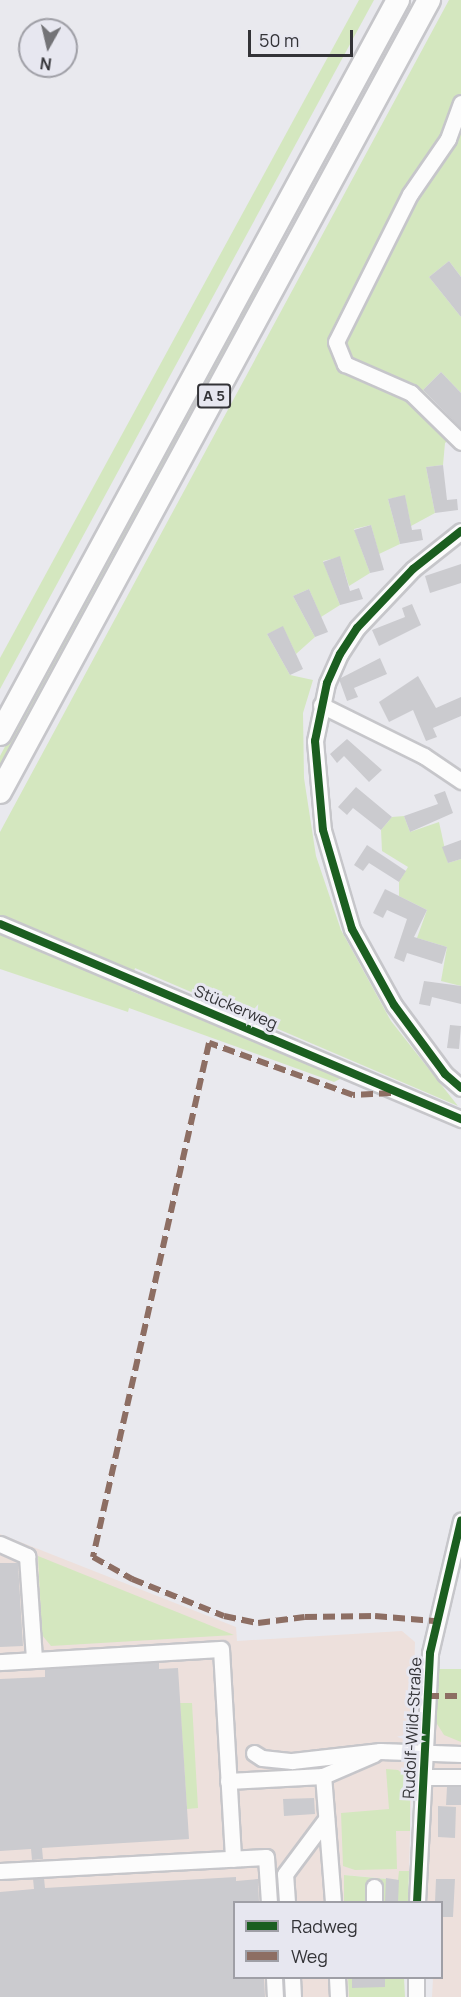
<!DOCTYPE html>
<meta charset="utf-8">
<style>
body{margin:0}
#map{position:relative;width:461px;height:1997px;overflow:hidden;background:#e9e9ee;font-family:Manrope,sans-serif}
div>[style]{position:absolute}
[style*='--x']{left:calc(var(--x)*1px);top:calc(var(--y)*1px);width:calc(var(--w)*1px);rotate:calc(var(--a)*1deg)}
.industrial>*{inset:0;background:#ede0dc}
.green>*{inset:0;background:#d4e7bf}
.building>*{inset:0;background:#cbcbcf}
.roads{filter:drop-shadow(2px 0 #c6c6ca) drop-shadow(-2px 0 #c6c6ca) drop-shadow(0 2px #c6c6ca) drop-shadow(0 -2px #c6c6ca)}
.minor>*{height:15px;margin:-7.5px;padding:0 7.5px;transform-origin:7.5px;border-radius:7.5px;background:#fcfcfc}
.highway>*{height:22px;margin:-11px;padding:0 11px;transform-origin:11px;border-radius:11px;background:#fcfcfc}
.quiet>*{height:6px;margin-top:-3px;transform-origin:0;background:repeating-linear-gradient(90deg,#8d6e63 0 12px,transparent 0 18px)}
.cycleway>*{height:8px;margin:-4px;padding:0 4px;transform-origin:4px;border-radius:4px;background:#1b5e20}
span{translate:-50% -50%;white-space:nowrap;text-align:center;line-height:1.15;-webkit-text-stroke:6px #e7e7f0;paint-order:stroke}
.shield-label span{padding:2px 4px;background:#e7e7f0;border:2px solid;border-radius:4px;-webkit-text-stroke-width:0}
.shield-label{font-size:15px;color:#333337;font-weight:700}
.street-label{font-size:16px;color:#333337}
.legend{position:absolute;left:233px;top:1901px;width:210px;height:78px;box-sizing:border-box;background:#e7e7f0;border:2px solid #9f9fa6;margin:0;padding:8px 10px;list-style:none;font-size:18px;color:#333337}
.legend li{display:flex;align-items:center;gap:12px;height:30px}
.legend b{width:30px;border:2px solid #9f9fa6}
.north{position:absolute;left:18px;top:18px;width:60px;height:60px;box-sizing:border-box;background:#e7e7f0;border:2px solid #9f9fa6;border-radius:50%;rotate:188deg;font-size:16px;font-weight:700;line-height:24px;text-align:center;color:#333337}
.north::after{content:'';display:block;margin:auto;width:21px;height:27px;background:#737377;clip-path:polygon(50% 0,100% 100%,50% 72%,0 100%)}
.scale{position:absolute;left:248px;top:30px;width:105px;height:27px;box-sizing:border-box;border:3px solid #333337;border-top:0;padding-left:8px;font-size:18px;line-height:21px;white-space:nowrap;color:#333337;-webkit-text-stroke:4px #e7e7f0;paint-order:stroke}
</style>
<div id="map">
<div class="industrial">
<i style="clip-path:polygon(0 1534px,236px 1627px,237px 1641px,402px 1631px,415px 1642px,409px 1871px,400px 1871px,399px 1880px,345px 1875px,344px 1902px,234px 1902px,234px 1978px,348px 1978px,349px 1997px,0 1997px)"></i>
<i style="clip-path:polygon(434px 1701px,461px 1701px,461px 1997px,432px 1997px,433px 1978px,442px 1978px,442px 1902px,427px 1902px)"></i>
</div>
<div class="green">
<i style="clip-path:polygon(359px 0,374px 0,0 689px,0 658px)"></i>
<i style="clip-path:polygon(449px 0,461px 0,461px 277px,449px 261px,429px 277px,461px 317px,461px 393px,441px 372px,423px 390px,461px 430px,445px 443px,443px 465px,426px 467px,435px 513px,411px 526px,405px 496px,388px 499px,400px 544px,379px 554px,371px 525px,354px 529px,370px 573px,349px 586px,340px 557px,323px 561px,340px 605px,321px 617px,309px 589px,293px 596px,315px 637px,296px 654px,283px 627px,267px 634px,290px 675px,313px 680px,303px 713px,304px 778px,316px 856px,341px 930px,391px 1021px,458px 1106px,135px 968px,134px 972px,0 917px,0 832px)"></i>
<i style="clip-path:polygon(259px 279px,264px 281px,0 768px,0 756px,10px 737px)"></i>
<i style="clip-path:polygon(404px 816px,410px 832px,439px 822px,448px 863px,461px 859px,461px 986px,441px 981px,447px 947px,417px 938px,427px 910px,399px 896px,399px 882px,408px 867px,382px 851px,381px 830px,392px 817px)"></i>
<i style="clip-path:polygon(0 932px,131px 986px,131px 991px,344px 1077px,334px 1082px,129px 1008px,128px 1012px,0 969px)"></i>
<i style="clip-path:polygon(38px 1556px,234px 1635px,51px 1646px,42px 1635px)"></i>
<i style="clip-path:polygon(439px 1669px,461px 1669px,461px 1742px,444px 1735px,432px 1716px)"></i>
<i style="clip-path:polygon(180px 1703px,192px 1703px,198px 1808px,187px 1809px)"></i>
<i style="clip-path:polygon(386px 1769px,398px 1770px,410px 1780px,410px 1831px,396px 1831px,397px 1869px,355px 1870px,343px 1866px,341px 1813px,389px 1809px)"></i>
<i style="clip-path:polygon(399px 1871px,409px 1871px,408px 1902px,344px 1902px,344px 1875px,398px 1880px)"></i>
<i style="clip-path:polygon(348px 1978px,404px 1978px,405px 1997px,349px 1997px)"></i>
</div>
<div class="building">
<i style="clip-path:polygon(449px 261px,461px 277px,461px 317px,429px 277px)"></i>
<i style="clip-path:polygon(441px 372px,461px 393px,461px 428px,423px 390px)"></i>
<i style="clip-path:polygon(443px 465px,447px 500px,457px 499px,458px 510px,435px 513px,426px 467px)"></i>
<i style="clip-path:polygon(405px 495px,412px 530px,421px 529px,423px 540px,400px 544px,388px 499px)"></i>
<i style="clip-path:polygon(371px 525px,384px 570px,370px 573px,354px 530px)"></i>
<i style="clip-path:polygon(340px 556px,350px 591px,359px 588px,363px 599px,340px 605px,323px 562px)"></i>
<i style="clip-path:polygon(461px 564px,461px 583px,430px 593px,425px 576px)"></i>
<i style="clip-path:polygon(309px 589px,328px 632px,315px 637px,293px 596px)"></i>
<i style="clip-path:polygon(412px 604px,421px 625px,379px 646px,372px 630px,405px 617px,402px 608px)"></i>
<i style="clip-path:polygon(283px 626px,303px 669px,290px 675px,267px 634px)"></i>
<i style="clip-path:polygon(380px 658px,387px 674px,354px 688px,358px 697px,347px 701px,339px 679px)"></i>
<i style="clip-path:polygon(418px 676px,436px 708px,461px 697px,461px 716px,433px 728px,437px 737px,426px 741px,413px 710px,389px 722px,379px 702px)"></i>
<i style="clip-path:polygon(347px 739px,382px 770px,369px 782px,344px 756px,337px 763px,330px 754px)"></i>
<i style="clip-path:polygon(356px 787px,392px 817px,381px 830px,353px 808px,347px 815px,338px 807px)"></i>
<i style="clip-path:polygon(445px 791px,453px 813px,410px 832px,404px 816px,438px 804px,434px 795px)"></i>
<i style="clip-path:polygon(461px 840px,461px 859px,448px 863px,442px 847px)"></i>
<i style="clip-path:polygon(367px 845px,406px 871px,399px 882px,369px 863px,363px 871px,354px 865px)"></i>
<i style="clip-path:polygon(385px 889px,427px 910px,414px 937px,447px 947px,442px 964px,407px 953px,404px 962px,394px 958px,407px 919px,387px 910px,383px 918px,373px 913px)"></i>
<i style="clip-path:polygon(424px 981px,461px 986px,461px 1004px,432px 997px,430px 1006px,419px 1004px)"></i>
<i style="clip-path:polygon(450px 1025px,461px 1026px,459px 1049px,447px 1048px)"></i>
<i style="clip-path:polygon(0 1563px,18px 1563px,23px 1646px,0 1647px)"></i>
<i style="clip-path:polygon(159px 1662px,159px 1669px,178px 1668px,189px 1839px,42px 1848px,43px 1859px,32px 1860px,31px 1849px,0 1851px,0 1679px,45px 1677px,45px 1669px)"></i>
<i style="clip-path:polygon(447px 1787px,461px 1787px,461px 1805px,446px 1805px)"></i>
<i style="clip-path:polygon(314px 1798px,315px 1814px,284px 1816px,283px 1799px)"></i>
<i style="clip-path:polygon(438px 1806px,456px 1807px,455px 1838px,438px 1837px)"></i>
<i style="clip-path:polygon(236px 1877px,236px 1881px,258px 1879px,259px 1902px,234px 1902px,234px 1977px,264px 1977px,265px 1997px,0 1997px,0 1892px,34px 1889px,33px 1879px,44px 1878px,45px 1888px)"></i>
<i style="clip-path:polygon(386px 1878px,399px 1880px,398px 1902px,385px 1902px)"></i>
<i style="clip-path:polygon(436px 1879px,455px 1879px,453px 1917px,441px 1917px,441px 1902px,435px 1902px)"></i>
<i style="clip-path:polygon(352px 1977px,385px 1977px,385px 1987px,352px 1988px)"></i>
</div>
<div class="roads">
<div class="minor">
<i style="--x:461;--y:103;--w:38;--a:110"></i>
<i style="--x:448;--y:139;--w:67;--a:124.6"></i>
<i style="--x:410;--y:194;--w:165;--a:116.6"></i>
<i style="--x:336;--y:342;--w:24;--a:68"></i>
<i style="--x:345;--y:364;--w:72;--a:23.7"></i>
<i style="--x:411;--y:393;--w:70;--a:44.4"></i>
<i style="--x:461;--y:531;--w:61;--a:141.6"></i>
<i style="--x:413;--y:569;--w:81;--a:133.5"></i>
<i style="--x:357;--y:628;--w:31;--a:123"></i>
<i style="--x:340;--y:654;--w:32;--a:114"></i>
<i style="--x:327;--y:683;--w:59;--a:101.7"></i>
<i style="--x:315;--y:741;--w:89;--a:84.9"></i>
<i style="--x:323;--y:830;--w:103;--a:73.7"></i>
<i style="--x:352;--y:929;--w:87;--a:61.1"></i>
<i style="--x:394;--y:1005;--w:86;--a:53.5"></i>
<i style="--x:445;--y:1074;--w:21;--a:41"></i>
<i style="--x:321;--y:705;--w:115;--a:26.3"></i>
<i style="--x:424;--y:756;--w:45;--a:34"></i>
<i style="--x:0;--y:924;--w:501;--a:22.93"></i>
<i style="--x:0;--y:1544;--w:30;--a:24"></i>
<i style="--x:27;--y:1556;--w:104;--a:86.1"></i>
<i style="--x:0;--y:1662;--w:221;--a:-3.4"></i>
<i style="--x:221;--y:1649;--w:210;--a:86.7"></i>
<i style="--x:254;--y:1753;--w:9;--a:32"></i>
<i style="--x:262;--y:1758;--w:30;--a:6"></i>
<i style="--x:292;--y:1761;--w:89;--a:-6.5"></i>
<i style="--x:380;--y:1751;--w:81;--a:2.1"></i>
<i style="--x:424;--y:1777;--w:37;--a:0"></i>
<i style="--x:228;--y:1781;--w:95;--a:-3"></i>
<i style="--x:0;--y:1871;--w:266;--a:-3"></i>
<i style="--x:266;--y:1857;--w:45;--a:86.2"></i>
<i style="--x:287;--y:1902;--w:28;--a:-94"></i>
<i style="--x:285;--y:1874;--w:69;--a:-53.3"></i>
<i style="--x:333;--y:1902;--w:126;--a:-94.5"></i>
<i style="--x:323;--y:1776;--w:56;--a:-23.3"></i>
<i style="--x:374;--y:1902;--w:15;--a:-90"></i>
<i style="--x:417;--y:1902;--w:249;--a:-87"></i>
<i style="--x:430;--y:1653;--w:136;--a:-76.8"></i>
<i style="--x:274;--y:1978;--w:19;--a:87"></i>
<i style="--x:292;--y:1978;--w:19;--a:87"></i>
<i style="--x:337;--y:1978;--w:19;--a:87"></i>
<i style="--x:416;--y:1997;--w:19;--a:-90"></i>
</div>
<div class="highway">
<i style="--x:0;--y:734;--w:835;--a:-61.53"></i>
<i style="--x:0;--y:792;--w:901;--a:-61.56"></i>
</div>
</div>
<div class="quiet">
<i style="--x:391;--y:1093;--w:38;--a:177"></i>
<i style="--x:353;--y:1095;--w:153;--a:-160.1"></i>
<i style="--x:209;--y:1043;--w:527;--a:102.72"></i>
<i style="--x:93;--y:1557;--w:45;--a:29.4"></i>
<i style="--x:132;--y:1579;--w:99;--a:21.9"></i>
<i style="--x:224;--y:1616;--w:35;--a:12"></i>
<i style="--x:258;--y:1623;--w:47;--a:-7.3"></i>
<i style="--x:305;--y:1617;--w:70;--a:-0.8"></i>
<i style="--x:375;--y:1616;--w:59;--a:4.8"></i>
<i style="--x:427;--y:1696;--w:34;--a:0"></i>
</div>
<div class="cycleway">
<i style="--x:461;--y:531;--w:61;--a:141.6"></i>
<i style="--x:413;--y:569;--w:81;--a:133.5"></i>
<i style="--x:357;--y:628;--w:31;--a:123"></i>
<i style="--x:340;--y:654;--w:32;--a:114"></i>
<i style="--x:327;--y:683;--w:59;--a:101.7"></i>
<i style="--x:315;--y:741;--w:89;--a:84.9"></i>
<i style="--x:323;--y:830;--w:103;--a:73.7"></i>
<i style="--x:352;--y:929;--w:87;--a:61.1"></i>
<i style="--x:394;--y:1005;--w:86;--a:53.5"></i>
<i style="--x:445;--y:1074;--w:21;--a:41"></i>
<i style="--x:0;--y:924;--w:501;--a:22.93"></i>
<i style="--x:417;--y:1902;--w:249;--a:-87"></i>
<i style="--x:430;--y:1653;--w:136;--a:-76.8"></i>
</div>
<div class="shield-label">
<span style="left:214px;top:396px">A 5</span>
</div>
<div class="street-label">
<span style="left:236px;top:1007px;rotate:23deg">Stückerweg</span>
<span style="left:412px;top:1728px;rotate:-87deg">Rudolf-Wild-Straße</span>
</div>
<ul class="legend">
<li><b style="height:8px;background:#1b5e20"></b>Radweg</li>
<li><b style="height:8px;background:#8d6e63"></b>Weg</li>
</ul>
<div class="north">N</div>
<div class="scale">50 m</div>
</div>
